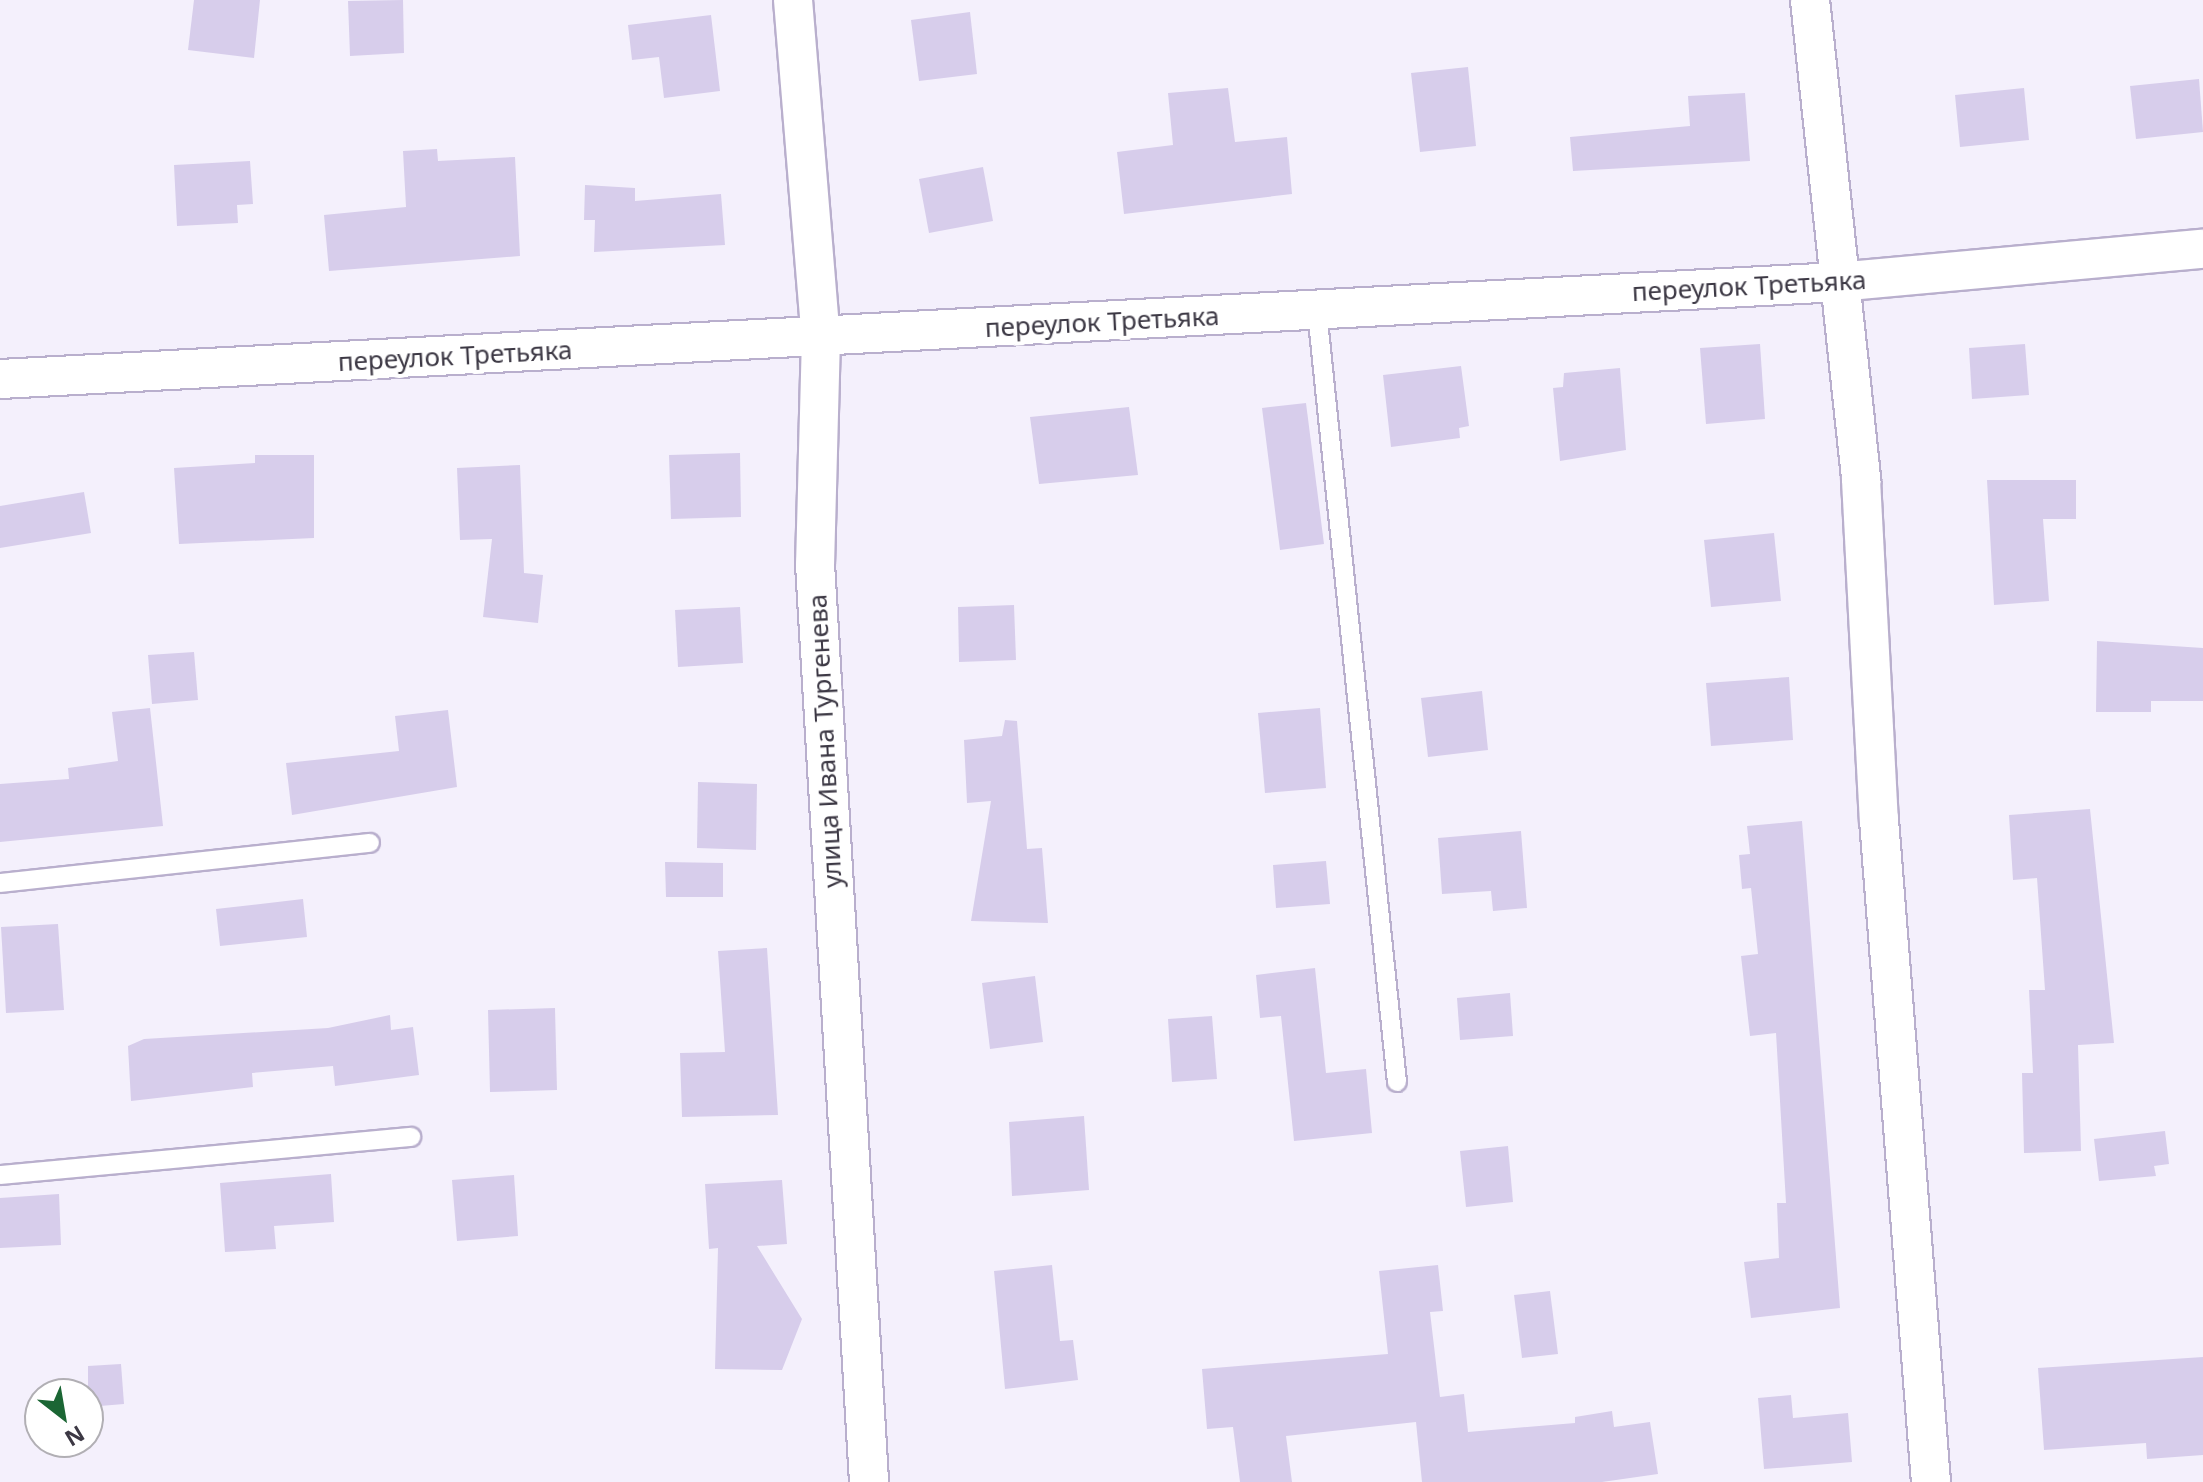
<!DOCTYPE html>
<meta charset="utf-8">
<style>
body{margin:0}
#map{position:relative;width:2203px;height:1482px;overflow:hidden;background:#f4f0fc;font-family:"Noto Sans",sans-serif}
div>[style]{position:absolute}
[style*='--x']{left:calc(var(--x)*1px);top:calc(var(--y)*1px);width:calc(var(--w)*1px);rotate:calc(var(--a)*1deg)}
.building>*{inset:0;background:#d7cdeb}
.roads{filter:drop-shadow(2px 0 #b9afcd) drop-shadow(-2px 0 #b9afcd) drop-shadow(0 2px #b9afcd) drop-shadow(0 -2px #b9afcd)}
.lane>*{height:18px;margin:-9px;padding:0 9px;transform-origin:9px;border-radius:9px;background:#fff}
.street>*{height:38px;margin:-19px;padding:0 19px;transform-origin:19px;border-radius:19px;background:#fff}
span{translate:-50% -50%;white-space:nowrap;text-align:center;line-height:1.15;-webkit-text-stroke:8px #fff;paint-order:stroke}
.street-label{font-size:26px;color:#3c3844}
.north{position:absolute;left:24px;top:1378px;width:80px;height:80px;box-sizing:border-box;background:#fff;border:2px solid #b1afb4;border-radius:50%;rotate:149deg;font-size:22px;font-weight:700;line-height:32px;text-align:center;color:#3c3844}
.north::after{content:'';display:block;margin:auto;width:28px;height:36px;background:#1b6634;clip-path:polygon(50% 0,100% 100%,50% 72%,0 100%)}
</style>
<div id="map">
<div class="building">
<i style="clip-path:polygon(194px 0,260px 0,254px 58px,188px 50px)"></i>
<i style="clip-path:polygon(403px 0,404px 53px,350px 56px,348px 1px)"></i>
<i style="clip-path:polygon(970px 12px,977px 74px,919px 81px,911px 20px)"></i>
<i style="clip-path:polygon(711px 15px,720px 91px,664px 98px,659px 57px,632px 60px,628px 25px)"></i>
<i style="clip-path:polygon(1468px 67px,1476px 146px,1420px 152px,1411px 73px)"></i>
<i style="clip-path:polygon(2199px 79px,2203px 132px,2136px 139px,2130px 86px)"></i>
<i style="clip-path:polygon(1228px 88px,1235px 142px,1287px 137px,1292px 194px,1124px 214px,1117px 152px,1173px 145px,1168px 93px)"></i>
<i style="clip-path:polygon(2024px 88px,2029px 140px,1960px 147px,1955px 95px)"></i>
<i style="clip-path:polygon(1745px 93px,1750px 161px,1573px 171px,1570px 137px,1690px 126px,1688px 96px)"></i>
<i style="clip-path:polygon(437px 149px,438px 161px,515px 157px,520px 256px,329px 271px,324px 215px,406px 207px,403px 151px)"></i>
<i style="clip-path:polygon(250px 161px,253px 204px,237px 205px,238px 223px,177px 226px,174px 165px)"></i>
<i style="clip-path:polygon(983px 167px,993px 221px,929px 233px,919px 179px)"></i>
<i style="clip-path:polygon(585px 185px,635px 188px,635px 201px,721px 194px,725px 245px,594px 252px,595px 220px,584px 220px)"></i>
<i style="clip-path:polygon(1760px 344px,1765px 419px,1706px 424px,1700px 348px)"></i>
<i style="clip-path:polygon(2025px 344px,2029px 395px,1972px 399px,1969px 348px)"></i>
<i style="clip-path:polygon(1461px 366px,1469px 426px,1459px 428px,1460px 438px,1391px 447px,1383px 375px)"></i>
<i style="clip-path:polygon(1620px 368px,1626px 450px,1560px 461px,1553px 388px,1563px 387px,1564px 373px)"></i>
<i style="clip-path:polygon(1306px 403px,1324px 544px,1280px 550px,1262px 408px)"></i>
<i style="clip-path:polygon(1129px 407px,1138px 475px,1039px 484px,1030px 417px)"></i>
<i style="clip-path:polygon(740px 453px,741px 517px,671px 519px,669px 455px)"></i>
<i style="clip-path:polygon(255px 455px,314px 455px,314px 538px,179px 544px,174px 468px,255px 463px)"></i>
<i style="clip-path:polygon(520px 465px,524px 573px,543px 575px,538px 623px,483px 617px,492px 539px,460px 540px,457px 468px)"></i>
<i style="clip-path:polygon(1987px 480px,2076px 480px,2076px 519px,2043px 519px,2049px 601px,1994px 605px)"></i>
<i style="clip-path:polygon(84px 492px,91px 533px,0 548px,0 506px)"></i>
<i style="clip-path:polygon(1774px 533px,1781px 601px,1711px 607px,1704px 540px)"></i>
<i style="clip-path:polygon(1014px 605px,1016px 660px,959px 662px,958px 607px)"></i>
<i style="clip-path:polygon(740px 607px,743px 663px,678px 667px,675px 610px)"></i>
<i style="clip-path:polygon(2097px 641px,2203px 648px,2203px 701px,2151px 701px,2151px 712px,2096px 712px)"></i>
<i style="clip-path:polygon(194px 652px,198px 700px,152px 704px,148px 655px)"></i>
<i style="clip-path:polygon(1789px 677px,1793px 740px,1711px 746px,1706px 683px)"></i>
<i style="clip-path:polygon(1482px 691px,1488px 750px,1428px 757px,1421px 698px)"></i>
<i style="clip-path:polygon(150px 708px,163px 826px,0 842px,0 784px,69px 779px,68px 768px,118px 761px,112px 712px)"></i>
<i style="clip-path:polygon(1320px 708px,1326px 788px,1265px 793px,1258px 713px)"></i>
<i style="clip-path:polygon(448px 710px,457px 787px,292px 815px,286px 763px,399px 751px,395px 716px)"></i>
<i style="clip-path:polygon(1005px 720px,1017px 721px,1027px 849px,1042px 848px,1048px 923px,971px 921px,991px 801px,967px 803px,964px 740px,1002px 736px)"></i>
<i style="clip-path:polygon(698px 782px,757px 784px,756px 850px,697px 848px)"></i>
<i style="clip-path:polygon(2090px 809px,2114px 1043px,2078px 1045px,2081px 1151px,2024px 1153px,2022px 1073px,2033px 1073px,2029px 990px,2045px 990px,2037px 878px,2013px 880px,2009px 815px)"></i>
<i style="clip-path:polygon(1802px 821px,1840px 1308px,1751px 1318px,1744px 1262px,1779px 1258px,1777px 1203px,1786px 1203px,1776px 1033px,1750px 1036px,1741px 956px,1758px 954px,1751px 888px,1742px 889px,1739px 855px,1750px 854px,1747px 826px)"></i>
<i style="clip-path:polygon(1521px 831px,1527px 908px,1493px 911px,1491px 891px,1442px 894px,1438px 838px)"></i>
<i style="clip-path:polygon(1326px 861px,1330px 904px,1276px 908px,1273px 865px)"></i>
<i style="clip-path:polygon(665px 862px,723px 863px,723px 897px,666px 897px)"></i>
<i style="clip-path:polygon(303px 899px,307px 937px,220px 946px,216px 909px)"></i>
<i style="clip-path:polygon(58px 924px,64px 1010px,6px 1013px,1px 927px)"></i>
<i style="clip-path:polygon(767px 948px,778px 1115px,682px 1117px,680px 1053px,725px 1052px,718px 951px)"></i>
<i style="clip-path:polygon(1315px 968px,1326px 1073px,1366px 1069px,1372px 1133px,1294px 1141px,1281px 1016px,1260px 1018px,1256px 975px)"></i>
<i style="clip-path:polygon(1035px 976px,1043px 1042px,990px 1049px,982px 983px)"></i>
<i style="clip-path:polygon(1510px 993px,1513px 1036px,1460px 1040px,1457px 998px)"></i>
<i style="clip-path:polygon(555px 1008px,557px 1090px,490px 1092px,488px 1010px)"></i>
<i style="clip-path:polygon(390px 1015px,391px 1030px,413px 1027px,419px 1075px,335px 1086px,333px 1066px,252px 1073px,253px 1087px,131px 1101px,128px 1046px,144px 1039px,328px 1028px)"></i>
<i style="clip-path:polygon(1212px 1016px,1217px 1079px,1172px 1082px,1168px 1019px)"></i>
<i style="clip-path:polygon(1084px 1116px,1089px 1190px,1012px 1196px,1009px 1122px)"></i>
<i style="clip-path:polygon(2165px 1131px,2169px 1164px,2154px 1166px,2156px 1176px,2099px 1181px,2094px 1139px)"></i>
<i style="clip-path:polygon(1508px 1146px,1513px 1202px,1466px 1207px,1460px 1151px)"></i>
<i style="clip-path:polygon(331px 1174px,334px 1222px,274px 1226px,276px 1249px,225px 1252px,220px 1183px)"></i>
<i style="clip-path:polygon(514px 1175px,518px 1236px,457px 1241px,452px 1180px)"></i>
<i style="clip-path:polygon(782px 1180px,787px 1244px,757px 1246px,802px 1319px,782px 1370px,715px 1369px,718px 1248px,709px 1249px,705px 1184px)"></i>
<i style="clip-path:polygon(59px 1194px,61px 1245px,0 1248px,0 1198px)"></i>
<i style="clip-path:polygon(1052px 1265px,1060px 1341px,1073px 1340px,1078px 1380px,1005px 1389px,994px 1271px)"></i>
<i style="clip-path:polygon(1438px 1265px,1443px 1311px,1430px 1312px,1440px 1397px,1464px 1394px,1468px 1432px,1575px 1423px,1575px 1417px,1612px 1411px,1614px 1427px,1650px 1422px,1658px 1474px,1602px 1482px,1422px 1482px,1416px 1422px,1286px 1436px,1292px 1482px,1240px 1482px,1233px 1427px,1207px 1429px,1202px 1369px,1388px 1354px,1379px 1271px)"></i>
<i style="clip-path:polygon(1550px 1291px,1558px 1354px,1522px 1358px,1514px 1295px)"></i>
<i style="clip-path:polygon(2203px 1357px,2203px 1455px,2147px 1459px,2146px 1443px,2044px 1450px,2038px 1368px)"></i>
<i style="clip-path:polygon(121px 1364px,124px 1404px,88px 1407px,88px 1366px)"></i>
<i style="clip-path:polygon(1791px 1395px,1793px 1418px,1848px 1413px,1852px 1462px,1764px 1469px,1758px 1398px)"></i>
</div>
<div class="roads">
<div class="lane">
<i style="--x:1317;--y:311;--w:775;--a:84.08"></i>
<i style="--x:0;--y:883;--w:372;--a:-6.2"></i>
<i style="--x:0;--y:1175;--w:413;--a:-5.3"></i>
</div>
<div class="street">
<i style="--x:793;--y:0;--w:338;--a:85.3"></i>
<i style="--x:821;--y:337;--w:227;--a:91.5"></i>
<i style="--x:815;--y:564;--w:920;--a:86.63"></i>
<i style="--x:1810;--y:0;--w:483;--a:83.9"></i>
<i style="--x:1861;--y:480;--w:340;--a:87"></i>
<i style="--x:1879;--y:820;--w:664;--a:85.51"></i>
<i style="--x:0;--y:379;--w:1840;--a:-3.02"></i>
<i style="--x:1837;--y:282;--w:367;--a:-5.2"></i>
</div>
</div>
<div class="street-label">
<span style="left:1749px;top:286px;rotate:-3deg">переулок Третьяка</span>
<span style="left:1102px;top:322px;rotate:-3deg">переулок Третьяка</span>
<span style="left:455px;top:356px;rotate:-3deg">переулок Третьяка</span>
<span style="left:825px;top:741px;rotate:-93deg">улица Ивана Тургенева</span>
</div>
<div class="north">N</div>
</div>
